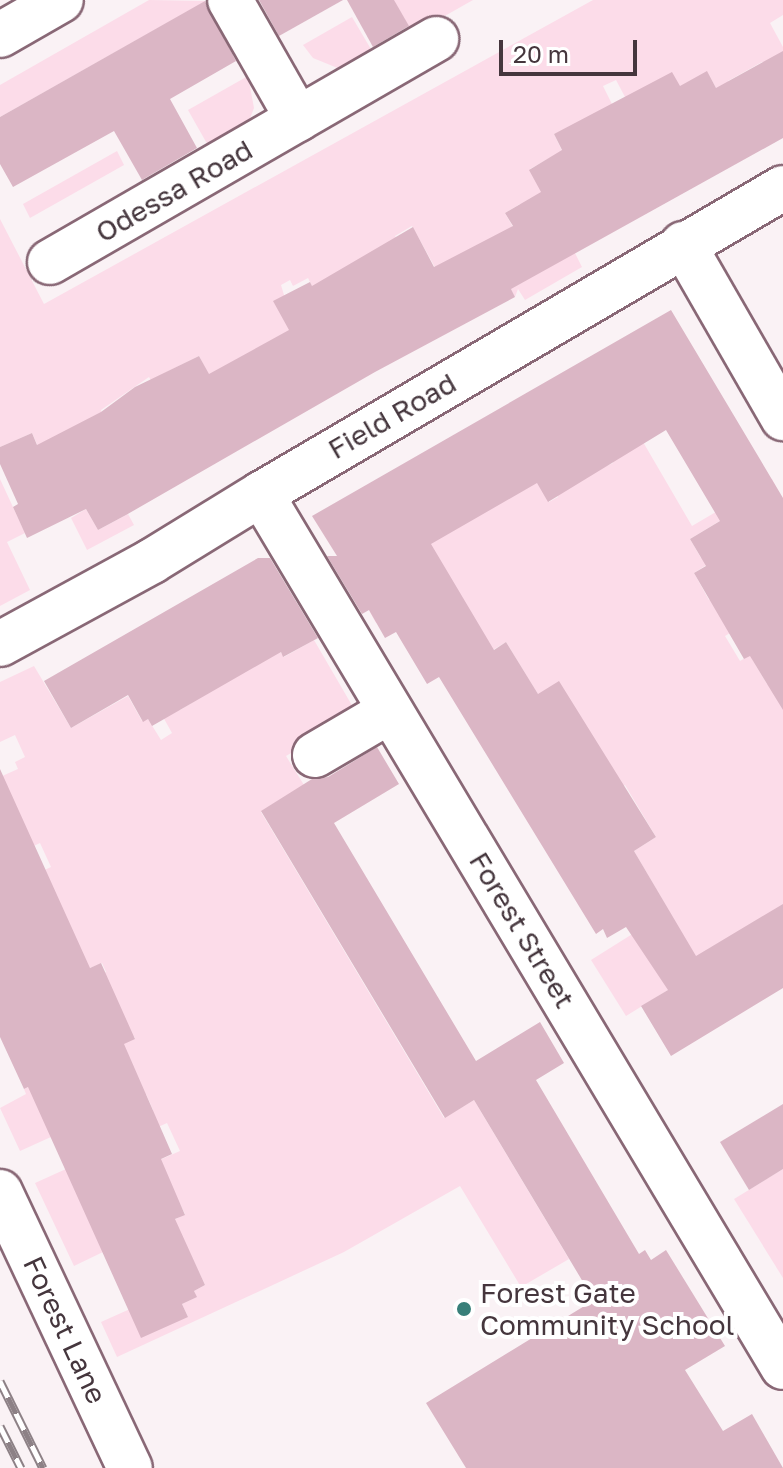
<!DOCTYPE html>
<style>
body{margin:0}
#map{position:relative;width:783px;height:1468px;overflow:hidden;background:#faf2f5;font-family:"Golos Text",sans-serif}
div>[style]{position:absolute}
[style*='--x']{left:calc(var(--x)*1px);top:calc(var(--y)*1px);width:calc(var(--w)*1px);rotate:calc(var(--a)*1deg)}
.green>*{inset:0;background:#fcdce9}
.building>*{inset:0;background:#dbb6c5}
.roads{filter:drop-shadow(2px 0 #896876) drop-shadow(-2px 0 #896876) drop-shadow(0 2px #896876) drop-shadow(0 -2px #896876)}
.minor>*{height:44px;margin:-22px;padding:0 22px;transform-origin:22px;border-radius:22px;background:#fff}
.rail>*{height:9px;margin-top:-4.5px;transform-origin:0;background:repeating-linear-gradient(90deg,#fff 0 18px,#8d8186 0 36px);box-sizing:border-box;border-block:2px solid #8d8186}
.dots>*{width:22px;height:22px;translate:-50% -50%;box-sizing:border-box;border:4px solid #fff;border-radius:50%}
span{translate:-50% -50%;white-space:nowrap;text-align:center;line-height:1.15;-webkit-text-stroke:8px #fff;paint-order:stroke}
.street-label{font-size:28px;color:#45363d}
.poi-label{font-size:28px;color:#45363d}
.left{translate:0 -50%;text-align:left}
.scale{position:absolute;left:499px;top:40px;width:138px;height:36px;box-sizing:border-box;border:4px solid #45363d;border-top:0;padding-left:10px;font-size:24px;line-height:28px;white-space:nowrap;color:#45363d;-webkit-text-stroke:6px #fff;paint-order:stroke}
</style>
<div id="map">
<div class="green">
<i style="clip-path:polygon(149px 0,206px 1px,0 117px,0 85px)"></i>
<i style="clip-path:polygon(383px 0,473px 0,413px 34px,403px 17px)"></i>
<i style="clip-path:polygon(593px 0,783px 0,783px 15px,770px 23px,783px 47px,783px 80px,762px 62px,728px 81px,740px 102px,728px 109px,707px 72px,633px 112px,616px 80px,603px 86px,620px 120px,570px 127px,554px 134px,562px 151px,530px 169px,547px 203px,520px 204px,505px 213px,514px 229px,575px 253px,582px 267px,525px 300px,518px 289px,515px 297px,499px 265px,466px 251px,437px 271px,412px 226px,395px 236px,409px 263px,313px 288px,308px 278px,293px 286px,290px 280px,281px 285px,301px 352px,220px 396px,199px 356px,165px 373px,174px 422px,149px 377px,101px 410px,103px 416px,60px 496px,32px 433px,0 447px,0 219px,44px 304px)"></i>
<i style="clip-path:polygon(352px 17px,375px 56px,354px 67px,340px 69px,313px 58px,303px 45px)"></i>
<i style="clip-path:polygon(248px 76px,254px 108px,249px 121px,240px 132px,210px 149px,188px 110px)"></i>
<i style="clip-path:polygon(117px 151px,124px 165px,30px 218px,23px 204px)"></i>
<i style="clip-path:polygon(618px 399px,692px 526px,772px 479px,776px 487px,690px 539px,701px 558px,714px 560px,694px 573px,709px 600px,722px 592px,783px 601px,725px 636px,740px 661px,783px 636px,752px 659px,767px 684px,783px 674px,783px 907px,708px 949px,715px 961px,626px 1016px,591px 960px,669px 911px,634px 851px,656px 837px,625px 785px,602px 799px,506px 642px,448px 677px,401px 608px,376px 623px,356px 587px,522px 457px,549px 502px,558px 497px,555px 489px,613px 463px)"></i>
<i style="clip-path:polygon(0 479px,25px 533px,7px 542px,30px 590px,0 606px)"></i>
<i style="clip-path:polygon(86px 509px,98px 530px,128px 514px,134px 525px,87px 550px,71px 518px)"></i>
<i style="clip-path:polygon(314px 640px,357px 714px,286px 756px,304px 785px,261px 812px,444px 1118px,474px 1100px,569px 1259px,521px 1287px,460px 1186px,344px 1252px,117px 1357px,101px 1322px,130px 1309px,188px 1317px,182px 1304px,196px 1297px,194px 1291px,205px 1285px,174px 1220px,185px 1214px,180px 1204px,103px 1252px,74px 1266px,35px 1183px,66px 1169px,125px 1175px,180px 1151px,167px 1123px,113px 1147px,153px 1110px,146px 1094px,20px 1151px,0 1108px,26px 1094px,24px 1089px,135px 1038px,86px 982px,106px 972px,102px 963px,85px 970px,0 891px,51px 867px,40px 843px,8px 858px,0 777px,18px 769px,15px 762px,25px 757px,15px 735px,0 742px,0 682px,34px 666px,71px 728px,128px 696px,142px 721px,148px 719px,161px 740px,172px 733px,144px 683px,180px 710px,279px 650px,284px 657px)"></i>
<i style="clip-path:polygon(783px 1169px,783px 1278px,734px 1199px)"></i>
</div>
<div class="building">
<i style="clip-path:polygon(259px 0,343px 0,279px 36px)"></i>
<i style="clip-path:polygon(347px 0,394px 0,409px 26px,373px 47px)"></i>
<i style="clip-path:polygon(205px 1px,236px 61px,170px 99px,197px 148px,142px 180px,114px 131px,13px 187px,0 164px,0 117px)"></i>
<i style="clip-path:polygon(783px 51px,783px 138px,511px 289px,515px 297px,375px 372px,126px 515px,98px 530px,86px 509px,27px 538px,13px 507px,18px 504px,0 464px,0 447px,32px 433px,37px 445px,101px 412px,135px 387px,199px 356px,209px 374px,289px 330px,273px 301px,310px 282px,312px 286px,413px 227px,434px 267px,513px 226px,505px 213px,541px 192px,529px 170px,562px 150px,554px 134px,672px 72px,680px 86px,707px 71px,716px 88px)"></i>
<i style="clip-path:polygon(671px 310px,783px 498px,783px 710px,750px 656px,744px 659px,694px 573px,706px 566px,690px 539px,720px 521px,666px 430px,548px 502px,537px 483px,431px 544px,494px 650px,506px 642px,538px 694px,559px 681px,656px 837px,634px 851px,696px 956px,783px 904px,783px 988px,671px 1056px,641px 1006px,668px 990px,626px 927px,607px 938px,603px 929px,596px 934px,439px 677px,427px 684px,396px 632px,385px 638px,369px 610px,362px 614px,327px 556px,337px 556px,312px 516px)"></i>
<i style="clip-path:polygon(258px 558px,270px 558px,318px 638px,283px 657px,281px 652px,152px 726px,148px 719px,143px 722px,128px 695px,71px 728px,44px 681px)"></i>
<i style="clip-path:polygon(377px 747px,399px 784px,334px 823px,476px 1061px,540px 1022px,564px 1063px,536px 1080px,639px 1254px,645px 1250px,651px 1260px,666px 1250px,725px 1346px,685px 1370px,723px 1431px,752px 1414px,783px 1468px,466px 1468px,426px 1403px,586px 1305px,578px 1292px,586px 1287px,474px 1100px,445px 1118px,261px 811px,312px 779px,328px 777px)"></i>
<i style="clip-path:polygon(0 769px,90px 968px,101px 963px,135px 1039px,124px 1044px,172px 1154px,161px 1159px,185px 1215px,175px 1219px,205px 1285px,194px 1291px,197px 1297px,182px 1304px,188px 1317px,141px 1338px,28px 1087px,24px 1089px,0 1037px)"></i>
<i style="clip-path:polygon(783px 1104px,783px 1169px,749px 1190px,720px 1142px)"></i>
</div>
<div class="roads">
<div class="minor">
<i style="--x:230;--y:0;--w:137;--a:60.3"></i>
<i style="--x:0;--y:35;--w:70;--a:-29.8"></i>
<i style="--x:683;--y:244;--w:201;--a:60.1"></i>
<i style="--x:50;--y:262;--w:446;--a:-30"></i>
<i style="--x:261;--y:494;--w:1017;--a:59.12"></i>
<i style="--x:0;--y:644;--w:173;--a:-28.6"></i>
<i style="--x:152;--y:561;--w:128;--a:-31.6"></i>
<i style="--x:261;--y:494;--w:605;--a:-30.38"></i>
<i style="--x:315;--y:755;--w:87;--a:-30.4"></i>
<i style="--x:0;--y:1192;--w:305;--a:64.8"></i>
</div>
</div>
<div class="rail">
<i style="--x:0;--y:1381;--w:97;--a:63.7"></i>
<i style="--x:0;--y:1426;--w:47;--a:63.4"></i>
</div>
<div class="dots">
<i style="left:464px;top:1309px;background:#387f79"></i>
</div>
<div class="street-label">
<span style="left:174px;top:191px;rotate:-30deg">Odessa Road</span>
<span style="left:392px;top:416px;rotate:-30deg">Field Road</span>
<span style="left:522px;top:930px;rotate:59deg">Forest Street</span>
<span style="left:65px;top:1330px;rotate:65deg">Forest Lane</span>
</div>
<div class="poi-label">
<span class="left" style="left:480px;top:1309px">Forest Gate<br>Community School</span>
</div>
<div class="scale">20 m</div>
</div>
